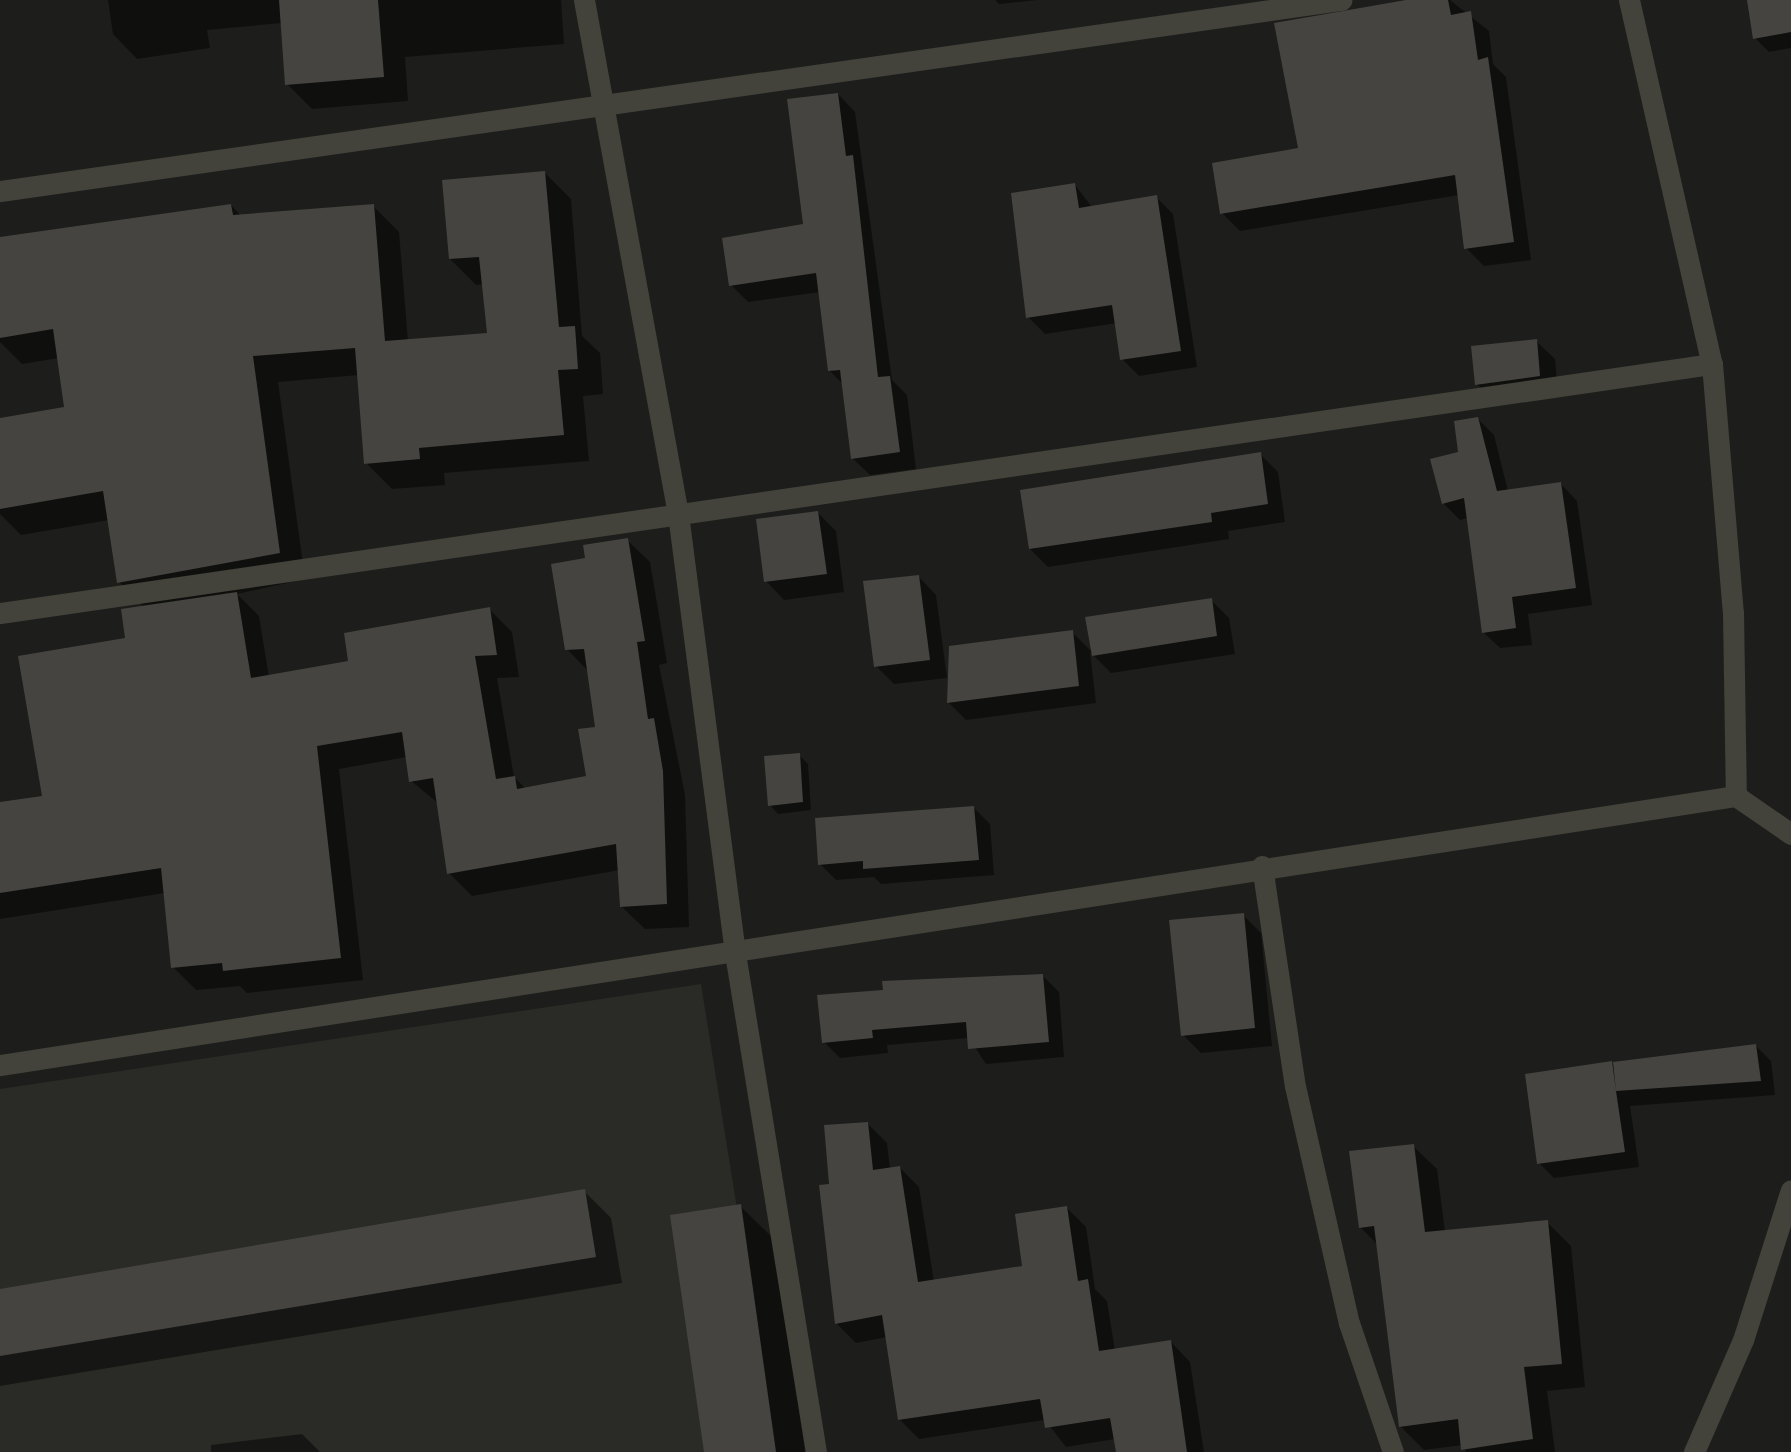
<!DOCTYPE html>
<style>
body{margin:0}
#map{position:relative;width:1791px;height:1452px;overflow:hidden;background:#1d1d1b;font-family:Commissioner,sans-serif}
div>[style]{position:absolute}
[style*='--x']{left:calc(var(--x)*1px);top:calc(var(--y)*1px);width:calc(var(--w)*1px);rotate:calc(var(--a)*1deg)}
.built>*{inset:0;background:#2a2a26}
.shadow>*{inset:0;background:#0007}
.building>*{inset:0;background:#454440}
.minor>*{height:21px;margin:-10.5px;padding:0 10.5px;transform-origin:10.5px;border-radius:10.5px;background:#43433b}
span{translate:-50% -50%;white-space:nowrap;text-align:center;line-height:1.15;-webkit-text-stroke:5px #181815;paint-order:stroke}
</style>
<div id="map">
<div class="built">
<i style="clip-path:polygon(701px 984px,776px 1452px,0 1452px,0 1089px)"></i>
</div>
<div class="shadow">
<i style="clip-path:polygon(108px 0,561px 0,564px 44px,405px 57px,408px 101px,312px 109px,287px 84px,282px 23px,207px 30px,210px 48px,137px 59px,113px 34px)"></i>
<i style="clip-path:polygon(995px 0,1037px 0,999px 4px)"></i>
<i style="clip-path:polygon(1425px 0,1450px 0,1489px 31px,1493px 64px,1506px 77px,1531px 260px,1484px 266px,1466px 248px,1459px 195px,1240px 231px,1222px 213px,1300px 150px)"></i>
<i style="clip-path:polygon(1764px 0,1791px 0,1791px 48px,1769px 52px,1755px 38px)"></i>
<i style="clip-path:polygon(838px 94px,855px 112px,892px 380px,907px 395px,916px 469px,870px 475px,852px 458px,843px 384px,829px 370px,820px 292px,748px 302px,731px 285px,805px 225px)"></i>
<i style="clip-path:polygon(545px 173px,571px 199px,582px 336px,600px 353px,603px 394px,583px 396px,589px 461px,444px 473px,445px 485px,392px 489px,366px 463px,359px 375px,278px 382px,305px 579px,237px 594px,259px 616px,269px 677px,350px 663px,489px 609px,512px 632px,519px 677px,497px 678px,514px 777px,526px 789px,588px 778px,597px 728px,589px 672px,567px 649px,587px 559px,627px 540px,650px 562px,667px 663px,659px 665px,685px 795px,689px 927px,645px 929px,622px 907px,620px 870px,472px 896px,449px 873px,438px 803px,411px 781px,407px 757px,339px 769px,363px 980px,247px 993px,240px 986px,196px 990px,173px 967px,165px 893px,0 919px,0 804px,44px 797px,144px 607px,119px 582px,109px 520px,21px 535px,0 514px,0 420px,66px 408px,59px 358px,22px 364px,0 342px,0 239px,231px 205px,241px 216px,373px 206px,399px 232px,408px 341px,488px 334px,484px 284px,476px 285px,450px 259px)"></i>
<i style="clip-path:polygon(1075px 185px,1092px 207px,1156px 197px,1173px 214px,1197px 367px,1139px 376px,1122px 359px,1117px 323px,1045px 334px,1028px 317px)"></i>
<i style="clip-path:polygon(1536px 341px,1555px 359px,1558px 393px,1495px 403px,1477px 384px)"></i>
<i style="clip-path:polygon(1477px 418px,1494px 435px,1508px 491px,1561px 484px,1577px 501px,1592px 605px,1528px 614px,1532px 645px,1500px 648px,1483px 632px,1468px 518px,1460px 520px,1443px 503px)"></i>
<i style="clip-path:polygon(1260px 454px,1278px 472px,1285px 522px,1228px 531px,1229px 539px,1048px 567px,1030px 549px)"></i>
<i style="clip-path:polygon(818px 513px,836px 531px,844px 592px,784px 600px,766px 581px)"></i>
<i style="clip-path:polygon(918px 576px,936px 595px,947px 678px,894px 684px,876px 666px)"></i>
<i style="clip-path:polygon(1211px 600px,1229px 618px,1235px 654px,1111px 673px,1090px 652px,1096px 703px,966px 720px,948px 702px,1072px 632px,1093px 653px)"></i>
<i style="clip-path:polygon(799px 755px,808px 764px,811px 810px,778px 814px,770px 805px)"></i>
<i style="clip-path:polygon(974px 808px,990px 824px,994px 875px,881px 884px,874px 877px,836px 880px,820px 864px)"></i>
<i style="clip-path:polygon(1243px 915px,1261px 933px,1272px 1046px,1201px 1053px,1183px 1035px)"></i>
<i style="clip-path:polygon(1043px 976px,1059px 992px,1064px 1057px,986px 1064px,969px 1038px,887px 1045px,888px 1053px,840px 1058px,824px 1042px)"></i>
<i style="clip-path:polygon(1756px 1046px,1771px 1061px,1775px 1095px,1630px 1106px,1639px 1167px,1554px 1178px,1539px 1163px,1611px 1062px,1616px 1067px)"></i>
<i style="clip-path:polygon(868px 1124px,887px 1143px,890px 1169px,899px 1167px,919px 1187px,934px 1282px,1024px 1267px,1067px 1208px,1086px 1227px,1095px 1289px,1107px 1301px,1115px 1351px,1171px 1342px,1190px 1362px,1204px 1452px,1117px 1452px,1115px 1439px,1066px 1447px,1045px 1420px,919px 1439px,899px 1419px,887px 1337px,856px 1343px,836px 1323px,831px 1185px)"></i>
<i style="clip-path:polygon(1413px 1146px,1437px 1169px,1445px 1232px,1547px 1222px,1571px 1246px,1585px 1387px,1547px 1391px,1555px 1452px,1466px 1452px,1463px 1445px,1424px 1450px,1400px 1426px,1378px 1245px,1360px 1227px)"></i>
<i style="clip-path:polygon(584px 1191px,611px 1218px,622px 1283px,0 1386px,0 1290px)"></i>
<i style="clip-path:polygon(740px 1206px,775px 1240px,805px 1452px,705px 1452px)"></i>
<i style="clip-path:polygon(302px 1434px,320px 1452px,211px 1452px,211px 1445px)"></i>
</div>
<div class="building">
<i style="clip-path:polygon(279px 0,378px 0,384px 77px,285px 85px)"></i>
<i style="clip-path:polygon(1406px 0,1448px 0,1451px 15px,1471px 11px,1478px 60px,1488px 57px,1514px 242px,1464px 249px,1455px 175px,1220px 214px,1212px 163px,1298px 148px,1274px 23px)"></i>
<i style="clip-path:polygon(1747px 0,1791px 0,1791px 32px,1753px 39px)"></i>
<i style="clip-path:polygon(838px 93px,846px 156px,853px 155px,878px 377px,890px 376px,900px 452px,851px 459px,840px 370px,828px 371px,816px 273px,729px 286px,722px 238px,803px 224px,787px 99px)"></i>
<i style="clip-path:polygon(545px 171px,559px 327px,575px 326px,578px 369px,558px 370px,564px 435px,419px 448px,420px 459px,364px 464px,355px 348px,253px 356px,280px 553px,117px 583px,103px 491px,0 509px,0 418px,64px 407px,53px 329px,0 338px,0 237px,231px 204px,233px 215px,374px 204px,385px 341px,487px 333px,479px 257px,449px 259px,442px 180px)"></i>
<i style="clip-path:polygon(1075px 183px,1079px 208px,1157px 195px,1181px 351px,1120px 360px,1112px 305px,1026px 318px,1011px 193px)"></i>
<i style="clip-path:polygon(1537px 339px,1540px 376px,1475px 385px,1471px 346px)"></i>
<i style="clip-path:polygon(1478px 417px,1497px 491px,1561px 482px,1576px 588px,1512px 597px,1516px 628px,1482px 633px,1464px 498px,1442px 504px,1430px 459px,1458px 452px,1454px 421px)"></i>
<i style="clip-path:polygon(1261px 452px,1268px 504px,1211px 513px,1212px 522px,1029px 549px,1020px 490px)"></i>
<i style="clip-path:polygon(818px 511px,827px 574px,764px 582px,756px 519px)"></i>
<i style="clip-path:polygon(628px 538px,645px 641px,637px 642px,648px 719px,654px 718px,663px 771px,667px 904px,620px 907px,616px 844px,447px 874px,433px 778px,409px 782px,402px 732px,317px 746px,341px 958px,223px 971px,222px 963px,171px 968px,161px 868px,0 893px,0 802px,42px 796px,18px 656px,125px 638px,121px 609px,237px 592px,251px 678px,348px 661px,344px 633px,490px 607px,497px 655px,475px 656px,496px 779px,515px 776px,517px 789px,586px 776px,578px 729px,595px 727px,584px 649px,565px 650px,551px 564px,585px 558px,583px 545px)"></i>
<i style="clip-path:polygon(919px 575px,930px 660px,874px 667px,863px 581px)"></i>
<i style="clip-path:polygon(1212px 598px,1217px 636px,1092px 656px,1085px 617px)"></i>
<i style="clip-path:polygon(1073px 630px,1079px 686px,947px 703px,949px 646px)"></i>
<i style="clip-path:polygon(800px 753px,803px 802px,768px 806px,764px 756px)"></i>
<i style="clip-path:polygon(974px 806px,979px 860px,863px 869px,863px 861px,818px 865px,815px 818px)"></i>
<i style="clip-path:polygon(1244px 913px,1255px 1028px,1181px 1036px,1169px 920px)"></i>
<i style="clip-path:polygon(1043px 974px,1049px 1042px,968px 1049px,966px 1022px,872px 1030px,873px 1038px,822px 1043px,817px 995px,883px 990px,882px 981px)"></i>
<i style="clip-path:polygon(1756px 1044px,1761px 1081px,1616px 1091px,1625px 1152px,1537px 1164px,1525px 1074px,1612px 1061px,1616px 1091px,1613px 1062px)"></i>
<i style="clip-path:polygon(868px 1122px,873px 1170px,900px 1166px,918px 1282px,1022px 1266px,1015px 1214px,1067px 1206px,1078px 1281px,1088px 1279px,1099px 1351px,1171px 1340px,1187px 1452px,1116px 1452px,1110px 1418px,1045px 1428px,1040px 1399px,898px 1420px,882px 1315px,835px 1324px,819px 1185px,829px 1184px,824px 1125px)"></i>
<i style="clip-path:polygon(1414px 1144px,1425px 1232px,1548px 1220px,1562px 1364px,1524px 1367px,1533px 1439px,1461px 1450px,1458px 1419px,1399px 1427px,1374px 1226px,1359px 1228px,1349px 1151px)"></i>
<i style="clip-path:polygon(585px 1189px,596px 1257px,0 1356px,0 1289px)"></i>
<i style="clip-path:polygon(741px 1204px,776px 1452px,704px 1452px,670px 1215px)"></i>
</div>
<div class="minor">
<i style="--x:584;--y:0;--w:523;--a:79.64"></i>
<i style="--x:678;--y:514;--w:437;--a:82.6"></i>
<i style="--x:734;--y:947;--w:512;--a:80.78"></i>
<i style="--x:1629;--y:0;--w:373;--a:77.2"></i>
<i style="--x:1712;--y:364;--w:249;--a:85.2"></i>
<i style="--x:1733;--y:612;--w:184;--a:89.1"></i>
<i style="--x:0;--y:191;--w:1355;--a:-8.11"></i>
<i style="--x:0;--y:613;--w:1730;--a:-8.28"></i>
<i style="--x:1262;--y:866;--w:222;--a:81.5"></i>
<i style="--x:1295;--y:1086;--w:243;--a:77.2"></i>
<i style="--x:1349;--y:1323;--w:136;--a:71.2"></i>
<i style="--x:0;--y:1065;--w:1757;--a:-8.81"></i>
<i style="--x:1736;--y:796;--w:67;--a:34.6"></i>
<i style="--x:1694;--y:1452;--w:122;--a:-66.4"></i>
<i style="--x:1743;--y:1340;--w:157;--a:-72.3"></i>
</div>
</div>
